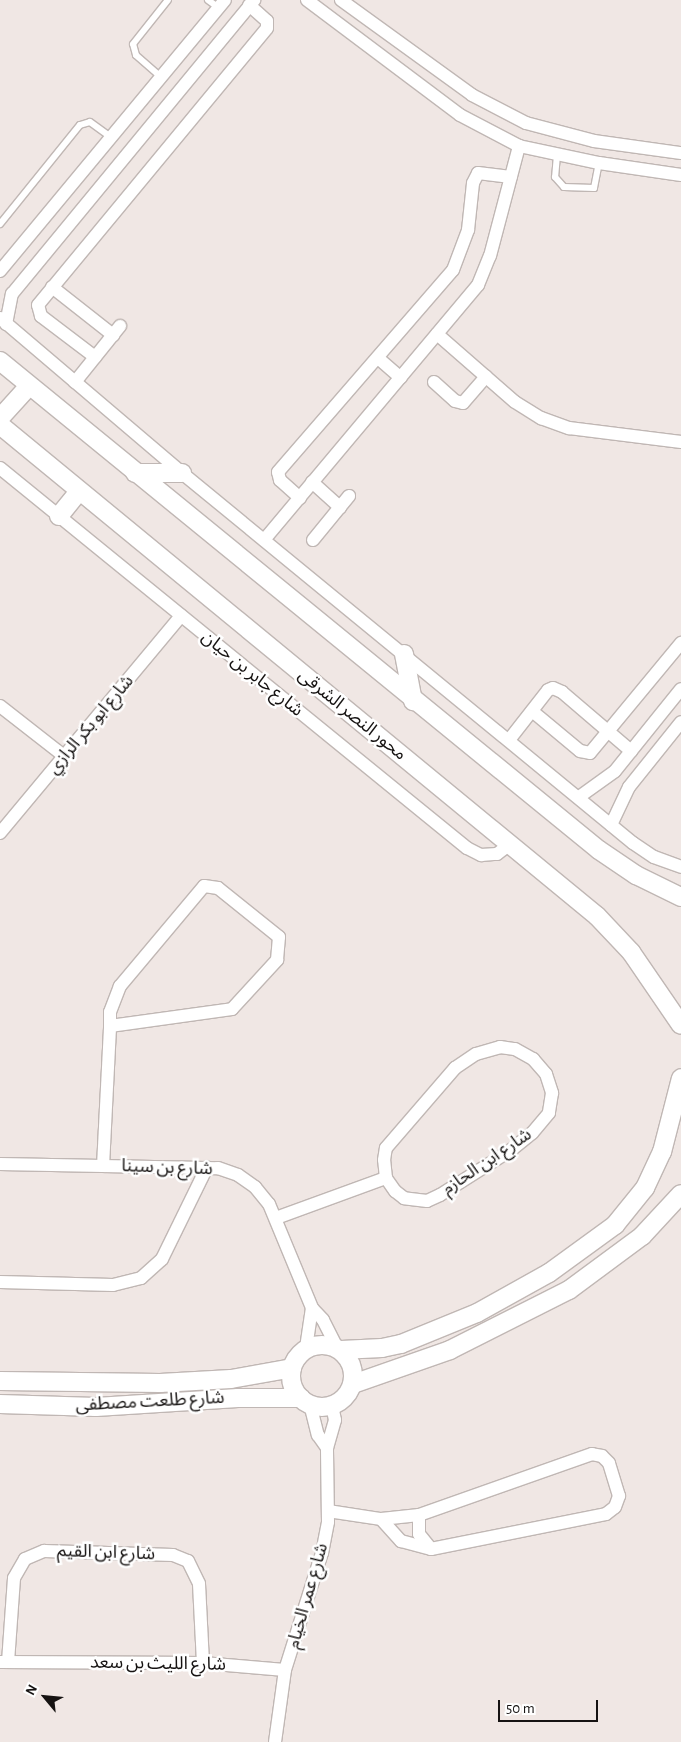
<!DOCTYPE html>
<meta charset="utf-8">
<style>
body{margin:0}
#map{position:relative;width:681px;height:1742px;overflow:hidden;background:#f0e7e4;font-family:"Alegreya Sans","Noto Sans Arabic",sans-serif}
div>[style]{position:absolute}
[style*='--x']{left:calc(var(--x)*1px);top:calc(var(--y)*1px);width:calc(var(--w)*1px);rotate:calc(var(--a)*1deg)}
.roads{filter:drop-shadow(1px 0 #c0b7b4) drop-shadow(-1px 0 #c0b7b4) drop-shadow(0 1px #c0b7b4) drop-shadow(0 -1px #c0b7b4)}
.lane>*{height:6px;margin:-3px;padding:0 3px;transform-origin:3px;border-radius:3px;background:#fff}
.street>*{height:12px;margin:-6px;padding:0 6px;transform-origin:6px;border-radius:6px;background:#fff}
.secondary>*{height:18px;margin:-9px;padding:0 9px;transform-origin:9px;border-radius:9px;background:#fff}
.secondary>.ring{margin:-9px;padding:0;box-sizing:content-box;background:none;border:18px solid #fff;border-radius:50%}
span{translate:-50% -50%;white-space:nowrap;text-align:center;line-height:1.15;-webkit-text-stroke:5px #fff;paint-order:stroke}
.street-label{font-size:18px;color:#161312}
.north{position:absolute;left:20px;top:1672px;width:50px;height:50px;-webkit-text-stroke:4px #fff;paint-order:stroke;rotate:298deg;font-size:14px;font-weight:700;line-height:20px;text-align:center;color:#161312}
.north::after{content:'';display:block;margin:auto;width:18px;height:22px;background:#161312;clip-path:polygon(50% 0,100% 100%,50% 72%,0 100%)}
.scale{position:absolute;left:498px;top:1700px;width:100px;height:22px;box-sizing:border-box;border:2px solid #161312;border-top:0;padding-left:6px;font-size:15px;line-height:18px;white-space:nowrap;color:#161312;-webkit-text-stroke:4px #fff;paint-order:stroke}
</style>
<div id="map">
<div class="roads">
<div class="lane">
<i style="--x:208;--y:0;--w:14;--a:36"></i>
<i style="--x:161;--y:77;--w:33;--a:-139"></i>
<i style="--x:136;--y:55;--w:11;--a:-105"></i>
<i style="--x:133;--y:44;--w:56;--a:-51.5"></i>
<i style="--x:557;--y:155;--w:22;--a:95"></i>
<i style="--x:555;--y:177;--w:13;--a:48"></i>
<i style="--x:564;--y:187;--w:30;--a:2"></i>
<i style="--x:594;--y:188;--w:25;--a:-79"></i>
<i style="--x:0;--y:224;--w:127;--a:-51.1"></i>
<i style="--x:80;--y:125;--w:10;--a:-17"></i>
<i style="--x:90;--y:122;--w:26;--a:36"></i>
</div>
<div class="street">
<i style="--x:307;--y:0;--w:191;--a:36.9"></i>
<i style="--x:460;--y:115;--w:67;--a:27.7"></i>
<i style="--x:519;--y:146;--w:82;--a:12"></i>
<i style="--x:599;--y:163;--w:83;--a:8.3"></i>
<i style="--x:341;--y:0;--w:162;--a:35.9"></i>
<i style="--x:472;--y:95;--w:61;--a:27.4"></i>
<i style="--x:526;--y:123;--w:70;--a:14.8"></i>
<i style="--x:594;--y:141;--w:88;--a:7.9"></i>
<i style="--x:0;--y:271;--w:352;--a:-50.3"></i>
<i style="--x:52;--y:287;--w:78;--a:38.2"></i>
<i style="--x:0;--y:318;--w:239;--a:40.4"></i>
<i style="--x:182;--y:473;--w:583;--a:39.37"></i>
<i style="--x:633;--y:843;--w:25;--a:34"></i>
<i style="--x:654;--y:857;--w:29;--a:20"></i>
<i style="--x:6;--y:324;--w:31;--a:-79"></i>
<i style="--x:12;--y:294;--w:381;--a:-50.5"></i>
<i style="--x:437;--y:334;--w:103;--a:41.1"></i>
<i style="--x:515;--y:402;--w:31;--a:32"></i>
<i style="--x:541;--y:418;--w:30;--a:20"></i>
<i style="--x:569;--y:428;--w:113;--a:7.1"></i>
<i style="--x:95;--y:357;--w:68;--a:-142.8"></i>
<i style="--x:41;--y:316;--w:11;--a:-105"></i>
<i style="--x:38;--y:305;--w:359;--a:-50.4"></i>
<i style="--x:267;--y:28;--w:7;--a:-90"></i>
<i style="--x:267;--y:21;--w:24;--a:-138"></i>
<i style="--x:378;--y:358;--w:30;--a:41"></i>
<i style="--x:75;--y:382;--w:72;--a:-51.2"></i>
<i style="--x:434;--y:382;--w:28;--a:42"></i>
<i style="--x:455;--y:401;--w:8;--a:14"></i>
<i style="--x:463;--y:403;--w:35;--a:-49"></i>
<i style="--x:0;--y:468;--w:602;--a:39.14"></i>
<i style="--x:467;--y:848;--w:16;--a:27"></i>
<i style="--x:481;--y:855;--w:16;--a:-4"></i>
<i style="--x:497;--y:854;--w:16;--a:-38"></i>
<i style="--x:312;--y:482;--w:38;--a:42"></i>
<i style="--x:300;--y:498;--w:27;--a:-138"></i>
<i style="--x:280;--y:480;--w:8;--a:-104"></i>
<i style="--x:278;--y:472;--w:267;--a:-49.1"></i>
<i style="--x:453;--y:270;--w:43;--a:-69.4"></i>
<i style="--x:468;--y:230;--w:47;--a:-83.9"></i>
<i style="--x:473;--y:183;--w:11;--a:-63"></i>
<i style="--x:478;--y:173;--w:33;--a:7"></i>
<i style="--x:264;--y:540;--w:333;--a:-50"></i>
<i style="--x:478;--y:285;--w:31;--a:-68"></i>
<i style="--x:490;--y:256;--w:114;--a:-75.2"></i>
<i style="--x:313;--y:540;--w:57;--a:-50.7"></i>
<i style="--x:0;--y:706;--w:81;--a:38"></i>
<i style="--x:532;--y:711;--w:62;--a:39.8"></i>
<i style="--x:580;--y:751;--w:10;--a:11"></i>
<i style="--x:590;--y:753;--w:143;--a:-50.4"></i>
<i style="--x:509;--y:740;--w:63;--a:-52"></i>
<i style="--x:548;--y:690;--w:5;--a:-22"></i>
<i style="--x:553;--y:688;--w:10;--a:24"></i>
<i style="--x:562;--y:692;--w:91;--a:40.5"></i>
<i style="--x:579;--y:797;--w:44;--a:-35.8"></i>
<i style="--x:615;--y:771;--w:105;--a:-51.2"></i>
<i style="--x:611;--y:825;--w:42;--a:-64.7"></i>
<i style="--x:629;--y:787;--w:83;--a:-51.3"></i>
<i style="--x:0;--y:833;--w:283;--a:-50.2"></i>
<i style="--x:500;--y:1047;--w:15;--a:8"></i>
<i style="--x:515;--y:1049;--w:21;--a:29"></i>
<i style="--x:533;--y:1059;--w:20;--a:49"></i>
<i style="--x:546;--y:1074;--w:20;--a:72"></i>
<i style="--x:552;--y:1093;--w:20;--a:99"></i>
<i style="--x:549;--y:1113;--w:26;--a:130"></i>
<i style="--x:532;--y:1133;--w:27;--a:141"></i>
<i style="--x:511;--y:1150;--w:84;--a:147.6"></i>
<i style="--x:440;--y:1195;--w:14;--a:155"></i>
<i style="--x:427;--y:1201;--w:23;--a:-173"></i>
<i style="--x:404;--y:1198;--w:11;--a:-142"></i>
<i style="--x:395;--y:1191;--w:16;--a:-125"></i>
<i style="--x:386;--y:1178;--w:18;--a:-96"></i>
<i style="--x:384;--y:1160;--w:12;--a:-81"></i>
<i style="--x:386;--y:1148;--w:106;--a:-49.2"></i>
<i style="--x:455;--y:1068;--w:25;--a:-34"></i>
<i style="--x:476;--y:1054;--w:25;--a:-16"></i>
<i style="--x:0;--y:1164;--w:218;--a:1.1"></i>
<i style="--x:218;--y:1168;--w:21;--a:19"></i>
<i style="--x:238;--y:1175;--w:21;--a:35"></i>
<i style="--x:255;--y:1187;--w:22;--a:51"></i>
<i style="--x:269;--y:1204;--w:113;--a:67.5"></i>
<i style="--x:312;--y:1308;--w:16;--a:47"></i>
<i style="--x:323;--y:1320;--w:31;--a:63"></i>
<i style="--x:103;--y:1166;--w:140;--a:-87.1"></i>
<i style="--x:110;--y:1026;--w:123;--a:-7.9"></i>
<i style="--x:232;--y:1009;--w:67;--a:-47.4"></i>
<i style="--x:277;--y:960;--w:23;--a:-85"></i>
<i style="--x:279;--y:937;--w:78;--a:-141.2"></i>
<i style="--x:218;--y:888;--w:14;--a:-172"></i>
<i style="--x:204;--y:886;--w:131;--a:130"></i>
<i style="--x:120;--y:986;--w:28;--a:111"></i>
<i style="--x:110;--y:1012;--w:14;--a:90"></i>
<i style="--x:276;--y:1218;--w:117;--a:-20"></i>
<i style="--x:0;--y:1282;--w:113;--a:1.5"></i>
<i style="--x:113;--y:1285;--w:29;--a:-14"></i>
<i style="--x:141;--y:1278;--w:28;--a:-42"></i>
<i style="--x:162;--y:1259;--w:102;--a:-63.9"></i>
<i style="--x:306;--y:1348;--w:40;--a:-81.5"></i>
<i style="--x:310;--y:1404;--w:32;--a:76"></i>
<i style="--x:318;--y:1435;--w:16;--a:55"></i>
<i style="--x:328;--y:1511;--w:54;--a:8.6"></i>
<i style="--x:381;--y:1519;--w:30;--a:48"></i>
<i style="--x:401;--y:1541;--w:31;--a:15"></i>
<i style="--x:431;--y:1549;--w:178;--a:-11.3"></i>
<i style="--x:606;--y:1514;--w:11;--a:-38"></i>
<i style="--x:615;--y:1507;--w:12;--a:-70"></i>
<i style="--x:619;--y:1496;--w:34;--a:-107"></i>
<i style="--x:609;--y:1463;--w:10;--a:-135"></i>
<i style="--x:602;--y:1456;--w:10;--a:-169"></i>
<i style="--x:592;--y:1454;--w:183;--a:160.6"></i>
<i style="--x:419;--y:1515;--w:38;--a:174"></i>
<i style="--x:419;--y:1515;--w:19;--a:90"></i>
<i style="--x:419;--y:1534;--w:19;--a:51"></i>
<i style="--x:0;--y:1662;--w:203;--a:0.3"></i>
<i style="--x:203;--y:1663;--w:82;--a:4.9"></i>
<i style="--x:8;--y:1662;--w:84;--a:-85.9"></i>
<i style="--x:14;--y:1578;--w:22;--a:-60"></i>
<i style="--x:25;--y:1559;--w:21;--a:-23"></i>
<i style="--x:44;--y:1551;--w:129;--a:1.8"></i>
<i style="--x:173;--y:1555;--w:16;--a:22"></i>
<i style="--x:188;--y:1561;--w:25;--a:64"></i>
<i style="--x:199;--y:1584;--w:79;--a:87.1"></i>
<i style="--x:275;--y:1742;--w:73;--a:-82.1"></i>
<i style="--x:285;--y:1670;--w:123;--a:-72.5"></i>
<i style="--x:322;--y:1553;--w:32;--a:-79"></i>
<i style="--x:328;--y:1522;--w:74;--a:-90.8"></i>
<i style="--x:327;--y:1448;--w:29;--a:-74"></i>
<i style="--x:335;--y:1420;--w:14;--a:-102"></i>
</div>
<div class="secondary">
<i style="--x:0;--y:361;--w:773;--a:39.23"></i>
<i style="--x:599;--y:850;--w:45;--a:34"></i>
<i style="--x:636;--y:875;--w:50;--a:26.1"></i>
<i style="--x:0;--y:418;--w:43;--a:-47.8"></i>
<i style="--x:0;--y:425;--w:773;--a:39.44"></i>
<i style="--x:597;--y:916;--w:50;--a:46.6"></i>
<i style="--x:631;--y:952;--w:88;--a:55.6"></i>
<i style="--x:135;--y:473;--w:47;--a:0"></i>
<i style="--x:59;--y:516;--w:32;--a:-51"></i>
<i style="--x:404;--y:654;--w:48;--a:79.2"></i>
<i class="ring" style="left:291px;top:1345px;width:44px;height:44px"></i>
<i style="--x:341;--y:1350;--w:41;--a:-2.8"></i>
<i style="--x:382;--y:1348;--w:19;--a:-12"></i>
<i style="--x:401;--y:1344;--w:82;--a:-22.2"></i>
<i style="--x:477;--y:1313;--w:82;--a:-29.1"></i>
<i style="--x:549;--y:1273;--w:82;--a:-36"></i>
<i style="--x:615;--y:1225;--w:48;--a:-51"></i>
<i style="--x:645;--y:1188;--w:40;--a:-65"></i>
<i style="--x:662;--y:1152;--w:76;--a:-75.6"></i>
<i style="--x:0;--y:1381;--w:160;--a:0.7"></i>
<i style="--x:160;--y:1383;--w:71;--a:-3.2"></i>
<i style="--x:231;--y:1379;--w:62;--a:-10.2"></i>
<i style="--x:353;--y:1384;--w:103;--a:-19.3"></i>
<i style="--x:450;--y:1350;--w:133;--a:-26.8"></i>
<i style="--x:569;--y:1290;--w:91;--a:-36.5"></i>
<i style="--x:642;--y:1236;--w:57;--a:-47.1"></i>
<i style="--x:0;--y:1404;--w:96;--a:1.8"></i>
<i style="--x:96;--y:1407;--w:142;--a:-3.6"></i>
<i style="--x:238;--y:1398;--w:63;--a:0"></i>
</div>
</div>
<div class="street-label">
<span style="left:252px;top:674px;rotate:39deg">شارع جابر بن حيان</span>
<span style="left:352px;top:715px;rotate:39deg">محور النصر الشرقى</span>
<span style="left:91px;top:725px;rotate:-50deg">شارع ابو بكر الرازي</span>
<span style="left:487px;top:1162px;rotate:-34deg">شارع ابن الحازم</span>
<span style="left:167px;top:1168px;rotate:2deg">شارع بن سينا</span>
<span style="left:150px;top:1402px;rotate:-3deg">شارع طلعت مصطفى</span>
<span style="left:106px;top:1553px;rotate:2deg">شارع ابن القيم</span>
<span style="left:308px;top:1596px;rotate:-74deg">شارع عمر الخيام</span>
<span style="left:158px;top:1664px;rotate:1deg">شارع الليث بن سعد</span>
</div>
<div class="north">N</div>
<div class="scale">50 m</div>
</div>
